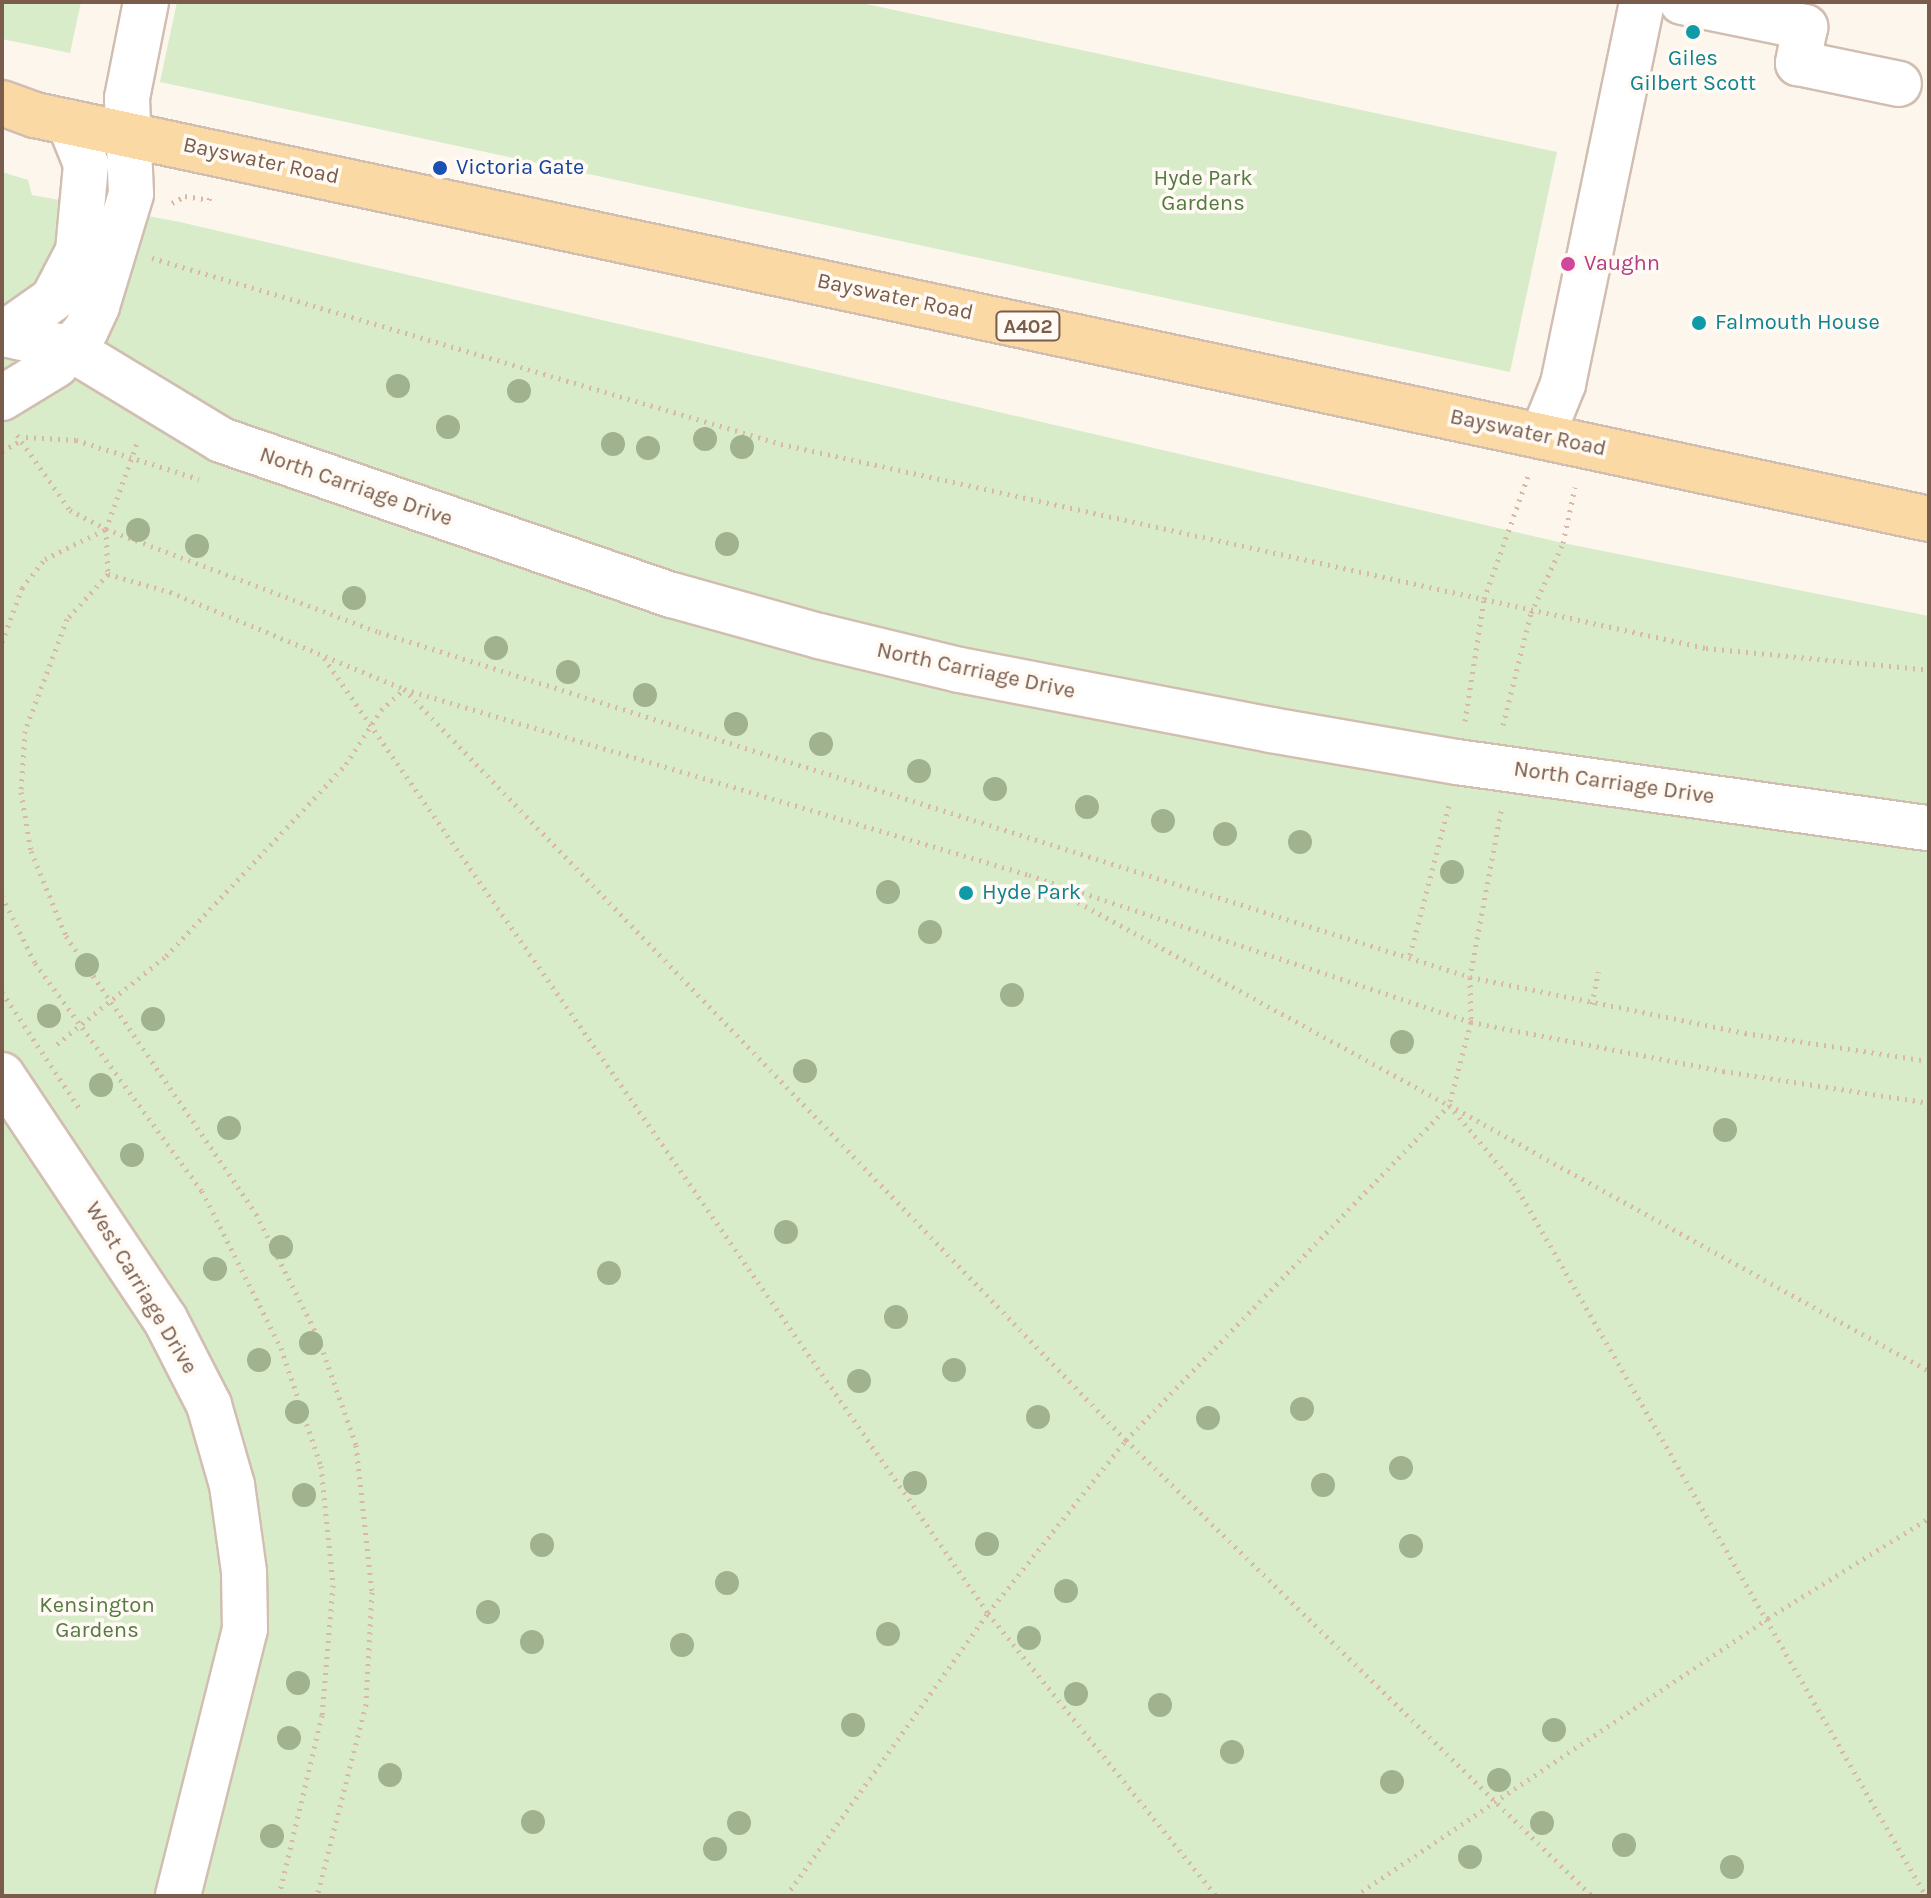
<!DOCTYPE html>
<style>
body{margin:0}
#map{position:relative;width:1931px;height:1898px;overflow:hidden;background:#fdf6ec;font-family:Karla,sans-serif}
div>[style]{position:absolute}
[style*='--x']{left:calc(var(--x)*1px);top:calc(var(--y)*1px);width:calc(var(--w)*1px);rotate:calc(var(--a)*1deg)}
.green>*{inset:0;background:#d8ecc9}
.path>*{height:5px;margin-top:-2.5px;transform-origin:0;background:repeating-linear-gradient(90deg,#d9b8a5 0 2px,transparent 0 8px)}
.roads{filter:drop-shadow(2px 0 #d1beb0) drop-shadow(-2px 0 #d1beb0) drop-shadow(0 2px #d1beb0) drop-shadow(0 -2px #d1beb0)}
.minor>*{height:44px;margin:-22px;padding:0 22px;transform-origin:22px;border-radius:22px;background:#fff}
.major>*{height:44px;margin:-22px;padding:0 22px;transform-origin:22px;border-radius:22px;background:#fbd9a5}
.trees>*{width:24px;height:24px;margin:-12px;border-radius:50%;background:#a0b28e}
.dots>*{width:22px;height:22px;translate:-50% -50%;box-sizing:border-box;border:4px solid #fffaf3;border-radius:50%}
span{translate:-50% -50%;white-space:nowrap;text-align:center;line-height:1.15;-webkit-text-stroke:7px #fffaf3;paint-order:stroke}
.shield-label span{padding:2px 6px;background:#fffaf3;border:2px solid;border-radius:6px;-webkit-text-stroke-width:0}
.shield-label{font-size:20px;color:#7a5c4d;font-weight:700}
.culture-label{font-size:22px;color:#0d838f}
.left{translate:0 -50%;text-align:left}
.street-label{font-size:22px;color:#7a5c4d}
.transit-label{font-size:22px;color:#164399}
.park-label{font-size:22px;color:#537a41}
.hotel-label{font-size:22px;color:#b23c85}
.frame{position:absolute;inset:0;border:4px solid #7a5c4d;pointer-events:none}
</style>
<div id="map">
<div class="green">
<i style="clip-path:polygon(2px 2px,81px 2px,70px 53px,2px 39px)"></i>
<i style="clip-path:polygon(177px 2px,857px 2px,1557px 152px,1510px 372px,160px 82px)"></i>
<i style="clip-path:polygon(2px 172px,28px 180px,32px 195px,180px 222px,1563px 543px,1929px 616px,1929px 1896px,2px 1896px)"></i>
</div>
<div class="path">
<i style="--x:172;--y:203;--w:15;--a:-28"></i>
<i style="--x:185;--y:196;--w:24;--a:9"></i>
<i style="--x:209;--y:200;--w:6;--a:-72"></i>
<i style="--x:152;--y:258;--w:656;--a:16.47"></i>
<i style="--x:781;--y:444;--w:947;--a:12.44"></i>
<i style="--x:1706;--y:648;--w:224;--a:5.6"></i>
<i style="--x:17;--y:435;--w:92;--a:54.8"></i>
<i style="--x:70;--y:510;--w:41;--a:27.8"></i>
<i style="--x:106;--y:529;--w:45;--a:87.5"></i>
<i style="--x:108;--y:574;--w:61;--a:132.3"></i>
<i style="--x:67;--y:619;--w:120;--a:110.6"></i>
<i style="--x:25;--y:731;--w:61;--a:93.8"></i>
<i style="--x:21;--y:792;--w:60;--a:80.4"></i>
<i style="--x:31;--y:851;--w:92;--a:67.6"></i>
<i style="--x:66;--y:936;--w:337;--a:55.6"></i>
<i style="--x:256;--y:1214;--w:138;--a:63.2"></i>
<i style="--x:318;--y:1337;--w:114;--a:70.6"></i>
<i style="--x:356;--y:1445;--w:148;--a:83.8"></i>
<i style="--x:372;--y:1592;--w:112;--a:93.1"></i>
<i style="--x:366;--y:1704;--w:198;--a:104.3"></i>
<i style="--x:26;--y:437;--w:50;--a:3.4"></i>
<i style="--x:76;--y:440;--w:129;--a:17.6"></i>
<i style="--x:2;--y:451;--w:23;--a:-29"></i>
<i style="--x:106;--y:529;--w:95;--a:-70.2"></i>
<i style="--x:108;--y:574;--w:65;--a:16.2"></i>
<i style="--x:170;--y:592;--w:253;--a:22.5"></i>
<i style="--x:404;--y:689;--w:652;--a:16.57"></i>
<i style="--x:1029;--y:875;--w:466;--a:18.4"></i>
<i style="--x:1471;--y:1022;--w:257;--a:11"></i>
<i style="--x:1723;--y:1071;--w:208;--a:8.8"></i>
<i style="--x:2;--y:642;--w:58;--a:-69.7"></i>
<i style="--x:22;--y:588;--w:37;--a:-52"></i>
<i style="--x:45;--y:559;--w:68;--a:-26.2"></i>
<i style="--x:106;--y:529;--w:292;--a:20.7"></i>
<i style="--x:379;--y:632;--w:1144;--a:17.55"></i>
<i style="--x:1470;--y:977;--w:281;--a:11.5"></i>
<i style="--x:1745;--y:1033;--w:186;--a:8.7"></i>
<i style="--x:324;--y:658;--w:1163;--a:55.19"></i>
<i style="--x:988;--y:1613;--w:363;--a:51.1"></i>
<i style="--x:1465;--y:721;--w:123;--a:-81.1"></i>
<i style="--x:1484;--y:599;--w:131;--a:-70.3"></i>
<i style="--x:1503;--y:725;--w:115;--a:-76"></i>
<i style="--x:1531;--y:613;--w:77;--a:-65.4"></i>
<i style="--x:1563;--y:543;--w:57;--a:-77.9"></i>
<i style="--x:1501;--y:811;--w:169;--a:100.6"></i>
<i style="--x:1470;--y:977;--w:45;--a:88.7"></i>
<i style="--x:1471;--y:1022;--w:86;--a:104.8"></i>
<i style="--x:1449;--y:1105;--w:549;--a:28.99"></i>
<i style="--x:1043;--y:883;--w:463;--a:28.7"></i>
<i style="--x:1449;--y:1105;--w:102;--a:50.2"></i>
<i style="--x:1514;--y:1183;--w:823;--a:59.98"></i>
<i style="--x:2;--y:896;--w:75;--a:63.8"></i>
<i style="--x:35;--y:963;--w:283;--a:53.8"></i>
<i style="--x:202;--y:1191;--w:176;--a:63.3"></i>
<i style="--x:281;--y:1348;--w:125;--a:71.3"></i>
<i style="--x:321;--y:1466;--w:120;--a:84.2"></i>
<i style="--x:333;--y:1585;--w:130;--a:94.8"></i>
<i style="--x:322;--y:1715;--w:186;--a:103.4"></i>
<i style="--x:1410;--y:955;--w:159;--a:-75.4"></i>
<i style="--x:2;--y:992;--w:143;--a:56.4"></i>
<i style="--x:1592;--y:1004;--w:33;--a:-79"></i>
<i style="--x:57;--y:1044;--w:140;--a:-38.9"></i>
<i style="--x:166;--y:956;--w:263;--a:-46.8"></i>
<i style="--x:346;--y:764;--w:64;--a:-57.1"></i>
<i style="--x:381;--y:710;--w:31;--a:-42"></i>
<i style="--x:404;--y:689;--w:1042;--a:46.13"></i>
<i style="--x:1126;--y:1440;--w:652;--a:44.38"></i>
<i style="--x:786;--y:1896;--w:348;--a:-54.5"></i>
<i style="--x:988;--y:1613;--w:221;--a:-51.4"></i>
<i style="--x:1126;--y:1440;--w:465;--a:-46"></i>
<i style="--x:1355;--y:1896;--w:498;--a:-33.9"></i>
<i style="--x:1768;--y:1618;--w:190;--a:-31.8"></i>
</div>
<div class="roads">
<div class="minor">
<i style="--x:1682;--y:2;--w:126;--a:11.5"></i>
<i style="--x:1805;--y:27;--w:37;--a:101"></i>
<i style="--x:1798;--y:63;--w:103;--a:11.7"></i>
<i style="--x:4;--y:334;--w:69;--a:12.6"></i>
<i style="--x:71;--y:349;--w:175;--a:31.2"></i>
<i style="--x:221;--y:440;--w:477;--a:19"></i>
<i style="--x:672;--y:595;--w:153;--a:15.6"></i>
<i style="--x:819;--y:636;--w:145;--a:13.6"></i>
<i style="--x:960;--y:670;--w:317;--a:10.9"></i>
<i style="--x:1271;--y:730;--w:189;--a:9.8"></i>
<i style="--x:1457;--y:762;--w:477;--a:8"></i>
<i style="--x:2;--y:335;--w:62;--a:-35.2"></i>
<i style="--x:53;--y:299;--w:54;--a:-62.5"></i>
<i style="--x:78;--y:251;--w:87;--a:-84.7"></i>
<i style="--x:86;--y:164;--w:45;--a:-112"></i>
<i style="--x:2;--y:398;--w:63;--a:-31.4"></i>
<i style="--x:56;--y:365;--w:46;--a:-49.4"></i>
<i style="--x:86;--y:330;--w:26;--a:-65"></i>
<i style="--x:97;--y:306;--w:117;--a:-73.1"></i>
<i style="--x:131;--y:194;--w:96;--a:-92.4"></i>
<i style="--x:127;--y:98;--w:98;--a:-78.8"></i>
<i style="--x:1542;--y:436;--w:56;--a:-68"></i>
<i style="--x:1563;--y:384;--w:390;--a:-78.3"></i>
<i style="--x:2;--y:1075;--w:293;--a:56.3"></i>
<i style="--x:165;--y:1319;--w:97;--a:62.9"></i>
<i style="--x:209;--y:1405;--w:83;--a:74"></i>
<i style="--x:232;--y:1485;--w:88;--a:82.1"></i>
<i style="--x:244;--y:1572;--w:57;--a:89"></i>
<i style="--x:245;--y:1629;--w:275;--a:104.1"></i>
</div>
<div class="major">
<i style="--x:2;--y:103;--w:35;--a:20"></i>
<i style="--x:35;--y:115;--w:1937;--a:12.04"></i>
</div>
</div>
<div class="trees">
<i style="left:398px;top:386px"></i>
<i style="left:519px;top:391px"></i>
<i style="left:448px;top:427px"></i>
<i style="left:705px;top:439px"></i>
<i style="left:613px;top:444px"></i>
<i style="left:742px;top:447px"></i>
<i style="left:648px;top:448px"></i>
<i style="left:138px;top:530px"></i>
<i style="left:727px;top:544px"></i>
<i style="left:197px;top:546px"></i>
<i style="left:354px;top:598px"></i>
<i style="left:496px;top:648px"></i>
<i style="left:568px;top:672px"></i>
<i style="left:645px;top:695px"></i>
<i style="left:736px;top:724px"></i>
<i style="left:821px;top:744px"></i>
<i style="left:919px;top:771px"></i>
<i style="left:995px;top:789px"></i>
<i style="left:1087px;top:807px"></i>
<i style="left:1163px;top:821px"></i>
<i style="left:1225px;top:834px"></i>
<i style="left:1300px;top:842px"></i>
<i style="left:1452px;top:872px"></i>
<i style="left:888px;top:892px"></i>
<i style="left:930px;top:932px"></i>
<i style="left:87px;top:965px"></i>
<i style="left:1012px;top:995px"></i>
<i style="left:49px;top:1016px"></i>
<i style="left:153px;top:1019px"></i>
<i style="left:1402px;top:1042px"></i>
<i style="left:805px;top:1071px"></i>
<i style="left:101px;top:1085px"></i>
<i style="left:229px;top:1128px"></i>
<i style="left:1725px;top:1130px"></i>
<i style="left:132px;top:1155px"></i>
<i style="left:786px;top:1232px"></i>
<i style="left:281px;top:1247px"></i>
<i style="left:215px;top:1269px"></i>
<i style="left:609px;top:1273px"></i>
<i style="left:896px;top:1317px"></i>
<i style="left:311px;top:1343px"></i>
<i style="left:259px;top:1360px"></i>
<i style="left:954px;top:1370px"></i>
<i style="left:859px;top:1381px"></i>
<i style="left:1302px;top:1409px"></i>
<i style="left:297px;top:1412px"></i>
<i style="left:1038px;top:1417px"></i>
<i style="left:1208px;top:1418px"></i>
<i style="left:1401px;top:1468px"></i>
<i style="left:915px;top:1483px"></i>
<i style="left:1323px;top:1485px"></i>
<i style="left:304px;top:1495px"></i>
<i style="left:987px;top:1544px"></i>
<i style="left:542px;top:1545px"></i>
<i style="left:1411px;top:1546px"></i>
<i style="left:727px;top:1583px"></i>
<i style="left:1066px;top:1591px"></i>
<i style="left:488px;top:1612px"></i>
<i style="left:888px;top:1634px"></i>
<i style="left:1029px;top:1638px"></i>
<i style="left:532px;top:1642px"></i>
<i style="left:682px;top:1645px"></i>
<i style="left:298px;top:1683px"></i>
<i style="left:1076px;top:1694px"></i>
<i style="left:1160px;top:1705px"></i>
<i style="left:853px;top:1725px"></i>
<i style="left:1554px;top:1730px"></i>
<i style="left:289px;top:1738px"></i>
<i style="left:1232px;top:1752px"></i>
<i style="left:390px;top:1775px"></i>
<i style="left:1499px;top:1780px"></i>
<i style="left:1392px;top:1782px"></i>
<i style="left:533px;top:1822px"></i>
<i style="left:739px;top:1823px"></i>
<i style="left:1542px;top:1823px"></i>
<i style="left:272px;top:1836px"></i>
<i style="left:1624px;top:1845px"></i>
<i style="left:715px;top:1849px"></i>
<i style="left:1470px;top:1857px"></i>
<i style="left:1732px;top:1867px"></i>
</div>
<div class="dots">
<i style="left:1693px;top:32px;background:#0f9aa8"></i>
<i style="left:440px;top:168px;background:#1a4fb4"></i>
<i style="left:1568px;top:264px;background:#d1479c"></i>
<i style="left:1699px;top:323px;background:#0f9aa8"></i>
<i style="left:966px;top:893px;background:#0f9aa8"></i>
</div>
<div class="shield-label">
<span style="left:1028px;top:326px">A402</span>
</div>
<div class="culture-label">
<span style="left:1693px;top:71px">Giles<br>Gilbert Scott</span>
<span class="left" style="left:1715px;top:323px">Falmouth House</span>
<span class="left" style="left:982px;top:893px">Hyde Park</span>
</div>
<div class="street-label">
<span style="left:261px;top:161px;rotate:12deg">Bayswater Road</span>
<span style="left:895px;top:297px;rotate:12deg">Bayswater Road</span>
<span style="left:1528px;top:433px;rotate:12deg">Bayswater Road</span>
<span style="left:356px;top:487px;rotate:19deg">North Carriage Drive</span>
<span style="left:976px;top:671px;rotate:12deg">North Carriage Drive</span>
<span style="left:1614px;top:783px;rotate:8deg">North Carriage Drive</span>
<span style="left:141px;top:1288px;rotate:59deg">West Carriage Drive</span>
</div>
<div class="transit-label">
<span class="left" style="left:456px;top:168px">Victoria Gate</span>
</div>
<div class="park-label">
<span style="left:1203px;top:191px">Hyde Park<br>Gardens</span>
<span style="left:97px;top:1618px">Kensington<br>Gardens</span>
</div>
<div class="hotel-label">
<span class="left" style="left:1584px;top:264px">Vaughn</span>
</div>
<div class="frame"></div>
</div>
